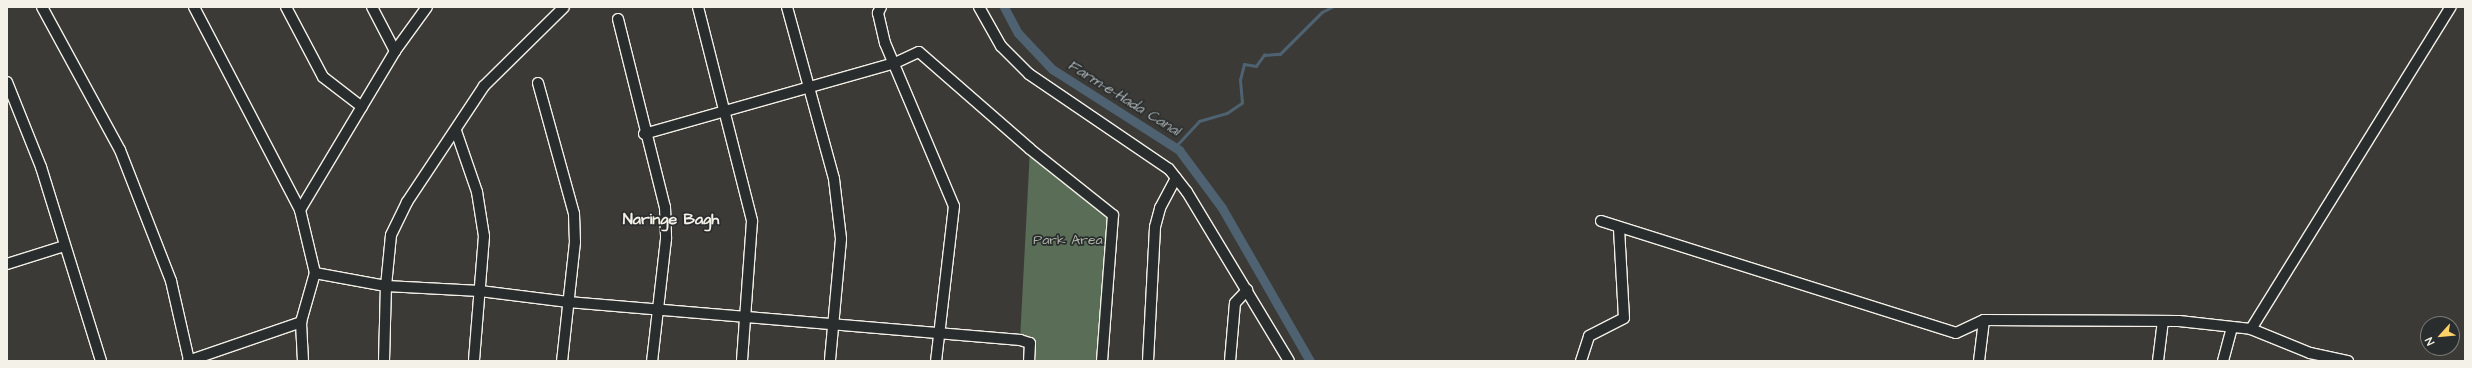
<!DOCTYPE html>
<style>
body{margin:0}
#map{position:relative;width:2472px;height:368px;overflow:hidden;background:#3b3a37;font-family:"Architects Daughter",sans-serif}
div>[style]{position:absolute}
[style*='--x']{left:calc(var(--x)*1px);top:calc(var(--y)*1px);width:calc(var(--w)*1px);rotate:calc(var(--a)*1deg)}
.green>*{inset:0;background:#5a6d57}
.stream>*{height:2.5px;margin:-1.25px;padding:0 1.25px;transform-origin:1.25px;border-radius:1.25px;background:#4e6271}
.canal>*{height:9px;margin:-4.5px;padding:0 4.5px;transform-origin:4.5px;border-radius:4.5px;background:#4e6271}
.roads{filter:drop-shadow(1px 0 #f4f1e8) drop-shadow(-1px 0 #f4f1e8) drop-shadow(0 1px #f4f1e8) drop-shadow(0 -1px #f4f1e8)}
.minor>*{height:10px;margin:-5px;padding:0 5px;transform-origin:5px;border-radius:5px;background:#2a2d2e}
span{translate:-50% -50%;white-space:nowrap;text-align:center;line-height:1.15;-webkit-text-stroke:3.5px #2a2d2e;paint-order:stroke}
.park-label{font-size:14px;color:#afb6a7}
.water-label{font-size:15px;color:#b2b8b8;font-style:italic}
.quarter-label{font-size:16px;color:#f4f1e8;font-weight:700}
.frame{position:absolute;inset:0;border:8px solid #f4f1e8;pointer-events:none}
.north{position:absolute;left:2420px;top:316px;width:40px;height:40px;box-sizing:border-box;background:#2a2d2e;border:1px solid #7b7b78;border-radius:50%;rotate:243deg;font-size:11px;font-weight:700;line-height:16px;text-align:center;color:#f4f1e8}
.north::after{content:'';display:block;margin:auto;width:14px;height:18px;background:#ffd166;clip-path:polygon(50% 0,100% 100%,50% 72%,0 100%)}
</style>
<div id="map">
<div class="green">
<i style="clip-path:polygon(1030px 149px,1113px 215px,1102px 361px,1029px 361px,1030px 343px,1020px 340px)"></i>
</div>
<div class="stream">
<i style="--x:1175;--y:147;--w:35;--a:-47"></i>
<i style="--x:1199;--y:121;--w:29;--a:-16"></i>
<i style="--x:1227;--y:113;--w:18;--a:-34"></i>
<i style="--x:1242;--y:103;--w:23;--a:-95"></i>
<i style="--x:1240;--y:80;--w:16;--a:-76"></i>
<i style="--x:1244;--y:64;--w:12;--a:9"></i>
<i style="--x:1256;--y:66;--w:14;--a:-54"></i>
<i style="--x:1264;--y:55;--w:16;--a:-4"></i>
<i style="--x:1280;--y:54;--w:59;--a:-45"></i>
<i style="--x:1322;--y:12;--w:11;--a:-27"></i>
</div>
<div class="canal">
<i style="--x:1004;--y:7;--w:30;--a:62"></i>
<i style="--x:1018;--y:33;--w:50;--a:46.6"></i>
<i style="--x:1052;--y:69;--w:151;--a:32.5"></i>
<i style="--x:1179;--y:150;--w:72;--a:53.4"></i>
<i style="--x:1222;--y:208;--w:177;--a:60.1"></i>
</div>
<div class="roads">
<div class="minor">
<i style="--x:42;--y:7;--w:163;--a:61.4"></i>
<i style="--x:120;--y:150;--w:141;--a:68.7"></i>
<i style="--x:171;--y:281;--w:81;--a:77.2"></i>
<i style="--x:194;--y:7;--w:229;--a:62.4"></i>
<i style="--x:300;--y:210;--w:65;--a:76.6"></i>
<i style="--x:315;--y:273;--w:72;--a:10.4"></i>
<i style="--x:386;--y:286;--w:94;--a:3"></i>
<i style="--x:480;--y:291;--w:89;--a:7.1"></i>
<i style="--x:568;--y:302;--w:454;--a:4.8"></i>
<i style="--x:1020;--y:340;--w:10;--a:17"></i>
<i style="--x:1030;--y:343;--w:18;--a:93"></i>
<i style="--x:286;--y:7;--w:79;--a:62.1"></i>
<i style="--x:323;--y:77;--w:49;--a:37.6"></i>
<i style="--x:372;--y:7;--w:50;--a:62.4"></i>
<i style="--x:698;--y:7;--w:221;--a:75.8"></i>
<i style="--x:752;--y:221;--w:140;--a:94.1"></i>
<i style="--x:787;--y:7;--w:178;--a:74.7"></i>
<i style="--x:834;--y:179;--w:60;--a:83.3"></i>
<i style="--x:841;--y:239;--w:122;--a:95.2"></i>
<i style="--x:881;--y:7;--w:7;--a:117"></i>
<i style="--x:878;--y:13;--w:31;--a:77"></i>
<i style="--x:885;--y:43;--w:177;--a:67.1"></i>
<i style="--x:954;--y:206;--w:156;--a:96.6"></i>
<i style="--x:979;--y:7;--w:45;--a:60.6"></i>
<i style="--x:1001;--y:46;--w:40;--a:45"></i>
<i style="--x:1029;--y:74;--w:169;--a:34.2"></i>
<i style="--x:1169;--y:169;--w:29;--a:52"></i>
<i style="--x:1187;--y:192;--w:197;--a:58.9"></i>
<i style="--x:618;--y:19;--w:194;--a:76"></i>
<i style="--x:665;--y:207;--w:32;--a:88"></i>
<i style="--x:666;--y:239;--w:123;--a:96.5"></i>
<i style="--x:7;--y:82;--w:92;--a:68.2"></i>
<i style="--x:41;--y:167;--w:203;--a:72.8"></i>
<i style="--x:538;--y:83;--w:136;--a:74.6"></i>
<i style="--x:574;--y:214;--w:28;--a:88"></i>
<i style="--x:575;--y:242;--w:120;--a:96.2"></i>
<i style="--x:456;--y:131;--w:65;--a:71"></i>
<i style="--x:477;--y:192;--w:45;--a:81"></i>
<i style="--x:484;--y:236;--w:125;--a:94.6"></i>
<i style="--x:644;--y:134;--w:261;--a:-15.8"></i>
<i style="--x:895;--y:63;--w:26;--a:-25"></i>
<i style="--x:919;--y:52;--w:147;--a:41.1"></i>
<i style="--x:1030;--y:149;--w:106;--a:38.5"></i>
<i style="--x:1113;--y:215;--w:146;--a:94.3"></i>
<i style="--x:300;--y:210;--w:185;--a:-59.1"></i>
<i style="--x:395;--y:51;--w:54;--a:-54"></i>
<i style="--x:1601;--y:221;--w:372;--a:17.5"></i>
<i style="--x:1956;--y:333;--w:31;--a:-25"></i>
<i style="--x:1984;--y:320;--w:195;--a:0.3"></i>
<i style="--x:2179;--y:321;--w:72;--a:6.3"></i>
<i style="--x:2251;--y:329;--w:64;--a:22.1"></i>
<i style="--x:2310;--y:353;--w:39;--a:12"></i>
<i style="--x:7;--y:264;--w:60;--a:-17.5"></i>
<i style="--x:2251;--y:329;--w:379;--a:-58.2"></i>
<i style="--x:188;--y:361;--w:120;--a:-19"></i>
<i style="--x:303;--y:361;--w:39;--a:-93"></i>
<i style="--x:301;--y:322;--w:51;--a:-74.1"></i>
<i style="--x:384;--y:361;--w:75;--a:-88.5"></i>
<i style="--x:386;--y:286;--w:51;--a:-84.4"></i>
<i style="--x:391;--y:235;--w:37;--a:-64"></i>
<i style="--x:407;--y:202;--w:139;--a:-56.4"></i>
<i style="--x:484;--y:86;--w:112;--a:-44.6"></i>
<i style="--x:1148;--y:361;--w:134;--a:-87"></i>
<i style="--x:1155;--y:227;--w:20;--a:-75"></i>
<i style="--x:1160;--y:208;--w:34;--a:-62"></i>
<i style="--x:1230;--y:361;--w:58;--a:-85.1"></i>
<i style="--x:1235;--y:303;--w:18;--a:-47"></i>
<i style="--x:1581;--y:361;--w:26;--a:-72"></i>
<i style="--x:1589;--y:336;--w:39;--a:-27"></i>
<i style="--x:1624;--y:318;--w:90;--a:-93.2"></i>
<i style="--x:1979;--y:361;--w:41;--a:-83"></i>
<i style="--x:2158;--y:361;--w:39;--a:-83"></i>
<i style="--x:2223;--y:361;--w:34;--a:-75"></i>
</div>
</div>
<div class="park-label">
<span style="left:1068px;top:240px">Park Area</span>
</div>
<div class="water-label">
<span style="left:1124px;top:98px;rotate:32deg">Farm-e-Hada Canal</span>
</div>
<div class="quarter-label">
<span style="left:671px;top:219px">Naringe Bagh</span>
</div>
<div class="frame"></div>
<div class="north">N</div>
</div>
